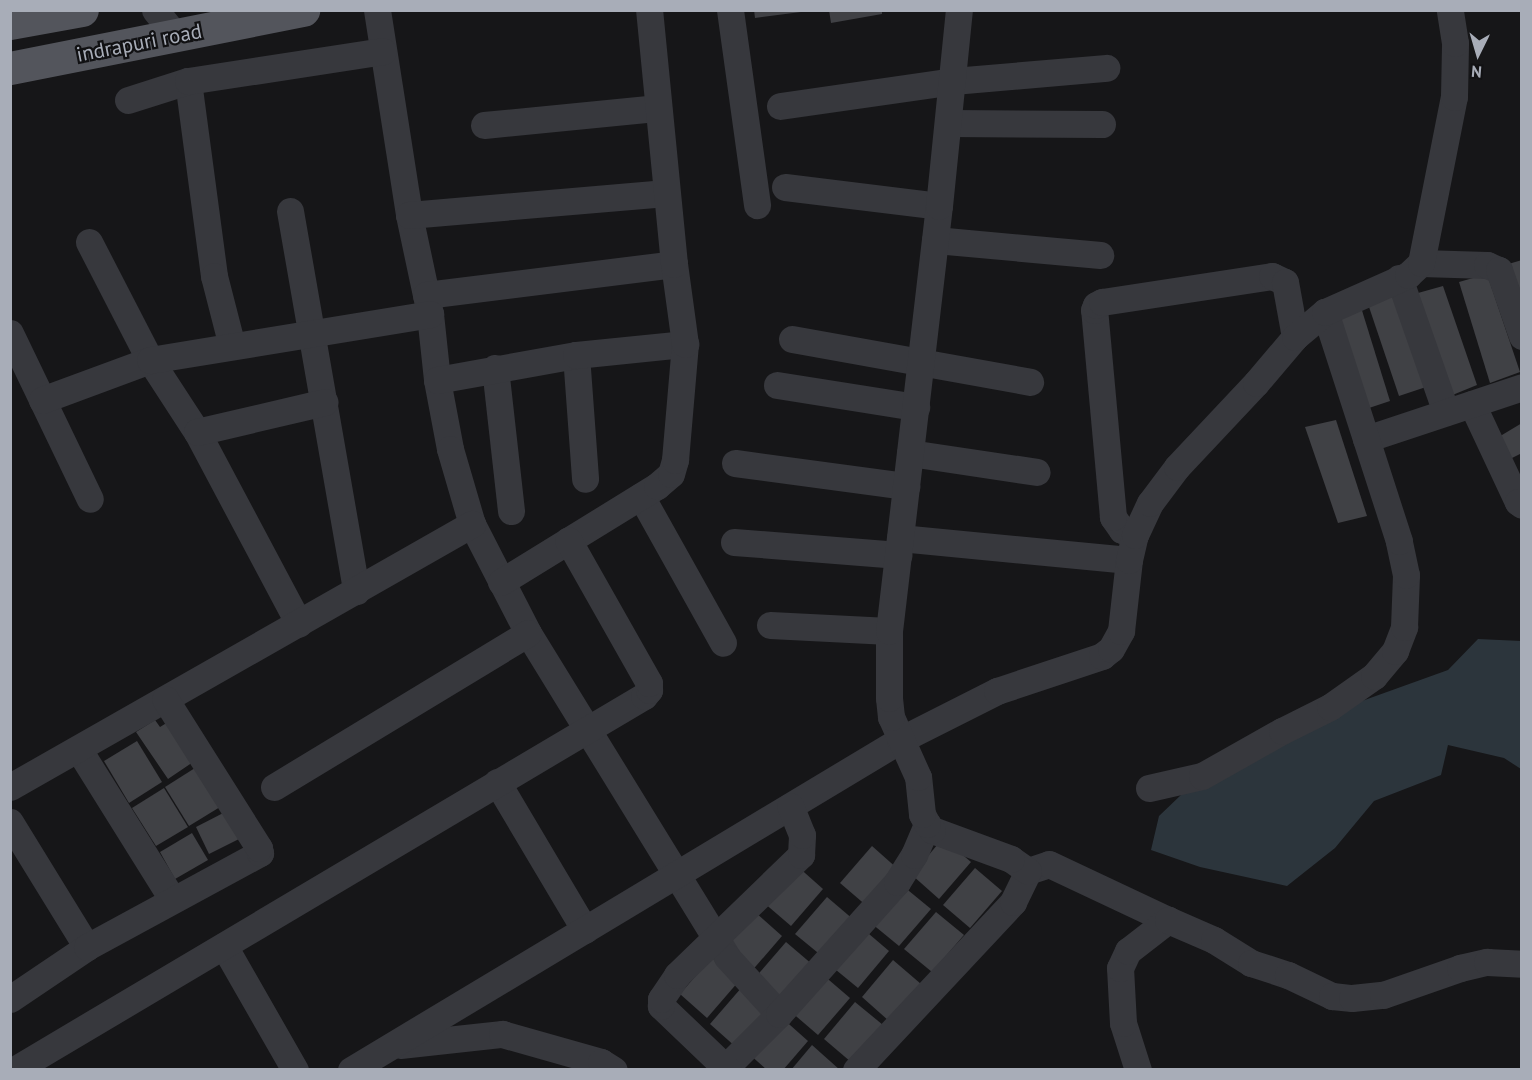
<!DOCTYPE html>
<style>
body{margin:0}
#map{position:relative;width:1532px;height:1080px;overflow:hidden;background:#161618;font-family:"PT Sans",sans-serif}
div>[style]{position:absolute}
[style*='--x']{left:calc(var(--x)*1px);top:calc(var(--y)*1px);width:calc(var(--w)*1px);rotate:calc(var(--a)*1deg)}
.water>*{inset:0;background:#2c353c}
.building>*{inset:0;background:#404145}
.minor>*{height:27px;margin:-13.5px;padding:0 13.5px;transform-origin:13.5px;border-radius:13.5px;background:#37383d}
.major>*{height:33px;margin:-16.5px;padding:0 16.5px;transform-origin:16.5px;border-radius:16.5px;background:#53555c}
span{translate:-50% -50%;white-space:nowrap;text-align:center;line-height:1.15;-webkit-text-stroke:4.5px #111113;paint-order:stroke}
.street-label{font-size:21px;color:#a8adb8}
.frame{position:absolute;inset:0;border:12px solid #a8adb8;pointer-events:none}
.north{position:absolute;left:1448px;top:24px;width:60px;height:60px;-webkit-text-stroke:4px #111113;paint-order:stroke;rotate:185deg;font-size:16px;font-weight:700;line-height:24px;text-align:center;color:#a8adb8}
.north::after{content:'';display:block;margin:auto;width:21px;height:27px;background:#a8adb8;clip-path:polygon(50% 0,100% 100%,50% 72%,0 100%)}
</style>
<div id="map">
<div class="water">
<i style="clip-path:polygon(1478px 639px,1521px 641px,1521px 769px,1504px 758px,1448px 745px,1441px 775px,1374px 801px,1335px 848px,1287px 886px,1200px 867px,1151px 850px,1159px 816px,1182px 794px,1348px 706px,1448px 670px)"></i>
</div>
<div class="building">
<i style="clip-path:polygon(754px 10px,800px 10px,801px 12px,755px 18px)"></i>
<i style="clip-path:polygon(829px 10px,882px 10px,882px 14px,831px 23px)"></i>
<i style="clip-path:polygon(1522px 260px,1522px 312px,1505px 265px)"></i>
<i style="clip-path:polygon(1487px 274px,1520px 372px,1490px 383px,1459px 282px)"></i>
<i style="clip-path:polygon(1396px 286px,1426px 387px,1399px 396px,1366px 298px)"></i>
<i style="clip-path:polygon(1443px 286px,1477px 385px,1450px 396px,1418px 293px)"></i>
<i style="clip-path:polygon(1360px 304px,1390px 401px,1363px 410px,1332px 312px)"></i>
<i style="clip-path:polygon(1336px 420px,1367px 516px,1338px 523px,1305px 427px)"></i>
<i style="clip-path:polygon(1522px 423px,1522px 453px,1506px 461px,1497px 438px)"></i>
<i style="clip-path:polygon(173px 719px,199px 758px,168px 779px,136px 732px,155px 720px,160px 727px)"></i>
<i style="clip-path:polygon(137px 741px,162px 782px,129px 803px,104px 761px)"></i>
<i style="clip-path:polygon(195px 768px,220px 807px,189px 826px,165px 787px)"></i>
<i style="clip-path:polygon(164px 788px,188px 827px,156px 846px,132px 808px)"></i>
<i style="clip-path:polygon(231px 809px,245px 836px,209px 854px,196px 827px)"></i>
<i style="clip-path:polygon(192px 833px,208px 860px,175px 879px,160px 852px)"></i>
<i style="clip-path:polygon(943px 838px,971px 862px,939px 899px,912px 875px)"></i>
<i style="clip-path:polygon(872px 846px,899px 870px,868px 907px,840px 883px)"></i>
<i style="clip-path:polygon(796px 865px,823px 889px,791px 926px,763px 902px)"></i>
<i style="clip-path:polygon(975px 868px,1002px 891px,970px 928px,943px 905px)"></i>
<i style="clip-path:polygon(903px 886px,931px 909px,899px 946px,871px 923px)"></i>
<i style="clip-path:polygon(827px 897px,854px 920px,823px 957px,795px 934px)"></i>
<i style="clip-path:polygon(755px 912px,782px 936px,750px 973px,723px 949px)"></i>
<i style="clip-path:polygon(936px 912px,964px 935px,932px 972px,904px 949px)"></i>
<i style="clip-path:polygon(862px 928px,889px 951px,858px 988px,830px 965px)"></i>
<i style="clip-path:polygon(786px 942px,813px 965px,782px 1002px,754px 979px)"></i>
<i style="clip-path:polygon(712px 957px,739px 981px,707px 1018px,680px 994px)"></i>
<i style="clip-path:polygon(893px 960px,921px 984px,889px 1021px,862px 997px)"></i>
<i style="clip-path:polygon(822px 974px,850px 998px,818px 1035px,790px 1011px)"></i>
<i style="clip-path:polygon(742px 987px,770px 1011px,737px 1048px,710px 1024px)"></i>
<i style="clip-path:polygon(855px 1002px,883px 1025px,851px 1062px,824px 1039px)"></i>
<i style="clip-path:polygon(781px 1017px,808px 1041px,783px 1070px,767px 1070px,749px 1054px)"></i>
<i style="clip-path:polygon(812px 1045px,840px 1070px,791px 1070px)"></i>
</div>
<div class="minor">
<i style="--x:155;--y:10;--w:33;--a:51"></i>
<i style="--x:377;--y:10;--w:207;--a:81.1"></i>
<i style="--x:409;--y:215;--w:101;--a:78"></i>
<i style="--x:430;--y:314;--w:66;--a:83.9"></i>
<i style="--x:437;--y:380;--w:70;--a:79.3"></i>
<i style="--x:450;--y:449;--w:78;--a:73.7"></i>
<i style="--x:472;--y:524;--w:123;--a:62.8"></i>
<i style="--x:528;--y:633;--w:380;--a:58.4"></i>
<i style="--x:727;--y:957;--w:77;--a:47.6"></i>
<i style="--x:730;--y:10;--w:197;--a:82.1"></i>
<i style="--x:188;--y:81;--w:197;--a:82.4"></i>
<i style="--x:214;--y:276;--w:72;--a:75.6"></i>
<i style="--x:128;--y:100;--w:63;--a:-17.6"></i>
<i style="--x:188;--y:81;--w:197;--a:-8.7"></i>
<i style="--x:780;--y:106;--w:175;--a:-8.2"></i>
<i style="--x:953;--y:81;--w:154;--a:-4.9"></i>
<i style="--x:948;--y:123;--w:154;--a:0.4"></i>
<i style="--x:484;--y:125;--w:175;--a:-5.6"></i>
<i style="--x:785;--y:187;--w:155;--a:7"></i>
<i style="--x:290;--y:211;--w:386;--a:80.1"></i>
<i style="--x:409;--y:215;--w:258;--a:-4.9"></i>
<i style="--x:935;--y:240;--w:166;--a:5.2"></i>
<i style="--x:89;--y:242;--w:133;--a:62.7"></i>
<i style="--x:150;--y:360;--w:86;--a:56.9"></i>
<i style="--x:197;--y:432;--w:217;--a:62"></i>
<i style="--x:1421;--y:263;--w:66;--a:1.7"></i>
<i style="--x:1487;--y:265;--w:13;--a:23"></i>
<i style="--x:1499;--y:270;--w:70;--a:70.8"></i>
<i style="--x:1399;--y:278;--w:142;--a:70.7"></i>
<i style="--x:426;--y:295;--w:250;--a:-7.1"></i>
<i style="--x:10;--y:333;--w:184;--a:64.3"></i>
<i style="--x:792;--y:339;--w:242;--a:10.2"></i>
<i style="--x:576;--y:355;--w:124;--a:85.8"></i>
<i style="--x:495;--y:368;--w:144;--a:83.6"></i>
<i style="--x:437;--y:380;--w:141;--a:-10.2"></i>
<i style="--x:576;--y:355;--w:110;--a:-5.8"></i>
<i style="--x:777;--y:385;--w:141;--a:9"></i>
<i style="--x:42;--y:400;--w:115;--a:-20.3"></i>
<i style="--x:150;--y:360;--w:284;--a:-9.3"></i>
<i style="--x:1472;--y:404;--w:108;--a:64.9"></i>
<i style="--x:1518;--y:502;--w:5;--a:37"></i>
<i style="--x:197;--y:432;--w:131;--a:-13.2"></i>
<i style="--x:1366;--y:439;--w:164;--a:-18.4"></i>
<i style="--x:910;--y:453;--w:128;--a:8.5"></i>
<i style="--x:735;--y:463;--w:173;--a:7.7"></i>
<i style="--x:641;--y:496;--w:168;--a:60.8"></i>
<i style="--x:1135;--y:535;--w:14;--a:-159"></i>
<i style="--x:1122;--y:530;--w:16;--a:-125"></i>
<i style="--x:1113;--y:517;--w:208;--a:-95.2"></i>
<i style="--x:1094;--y:310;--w:5;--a:-68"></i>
<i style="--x:1096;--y:305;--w:7;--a:-27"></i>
<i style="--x:1102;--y:302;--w:172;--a:-8.7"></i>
<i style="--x:1272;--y:276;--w:14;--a:25"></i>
<i style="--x:1285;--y:282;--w:56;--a:79.7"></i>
<i style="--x:900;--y:538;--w:230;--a:5.5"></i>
<i style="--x:734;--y:542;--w:165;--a:4.5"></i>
<i style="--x:501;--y:582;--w:183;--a:-31.6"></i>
<i style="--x:657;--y:486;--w:18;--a:-41"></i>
<i style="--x:671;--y:474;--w:15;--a:-74"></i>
<i style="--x:675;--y:460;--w:116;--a:-85.1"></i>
<i style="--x:685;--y:344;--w:81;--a:-97.8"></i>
<i style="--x:674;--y:264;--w:255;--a:-95.6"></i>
<i style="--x:770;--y:625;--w:119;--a:2.9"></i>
<i style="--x:79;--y:750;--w:176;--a:58"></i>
<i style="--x:497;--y:782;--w:172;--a:59.3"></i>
<i style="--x:10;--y:787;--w:532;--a:-29.65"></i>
<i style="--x:274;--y:787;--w:297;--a:-31.2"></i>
<i style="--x:1149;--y:788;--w:54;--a:-12.8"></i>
<i style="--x:1202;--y:776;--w:92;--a:-29.4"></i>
<i style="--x:1282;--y:731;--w:54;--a:-26.6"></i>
<i style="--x:1330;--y:707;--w:54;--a:-35.2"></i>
<i style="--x:1374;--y:676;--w:33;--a:-50"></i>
<i style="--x:1395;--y:651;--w:26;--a:-69"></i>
<i style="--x:1404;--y:627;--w:52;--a:-87.8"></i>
<i style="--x:1406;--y:575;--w:35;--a:-102"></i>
<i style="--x:1399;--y:541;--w:241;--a:-107.9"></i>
<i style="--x:10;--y:822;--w:147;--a:58.4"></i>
<i style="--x:1028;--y:871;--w:22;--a:-18"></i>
<i style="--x:1049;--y:864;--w:132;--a:25.2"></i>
<i style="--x:224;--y:946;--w:143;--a:60.2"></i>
<i style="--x:10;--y:999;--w:93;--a:-34"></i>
<i style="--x:87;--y:947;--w:197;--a:-28.5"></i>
<i style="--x:260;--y:853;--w:5;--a:-101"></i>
<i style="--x:259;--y:848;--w:176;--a:-122.2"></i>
<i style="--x:400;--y:1045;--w:103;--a:-6.2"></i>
<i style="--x:502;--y:1034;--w:103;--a:15.8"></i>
<i style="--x:601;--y:1062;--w:15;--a:32"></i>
<i style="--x:726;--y:1067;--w:75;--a:-45"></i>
<i style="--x:779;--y:1014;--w:177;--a:-48.2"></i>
<i style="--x:897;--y:882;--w:32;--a:-58"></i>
<i style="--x:914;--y:855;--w:34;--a:-67"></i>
<i style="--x:14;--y:1070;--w:733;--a:-30.7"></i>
<i style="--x:644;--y:696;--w:8;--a:-50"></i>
<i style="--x:649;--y:690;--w:7;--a:-90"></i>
<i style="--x:649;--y:683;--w:164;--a:-119.5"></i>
<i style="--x:351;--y:1070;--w:641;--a:-31.01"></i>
<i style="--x:900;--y:740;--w:109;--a:-26.8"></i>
<i style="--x:997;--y:691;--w:111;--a:-18.4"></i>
<i style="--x:1102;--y:656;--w:11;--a:-38"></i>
<i style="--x:1111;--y:649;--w:21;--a:-61"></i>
<i style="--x:1121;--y:631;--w:71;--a:-83.6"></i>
<i style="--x:1129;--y:560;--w:26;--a:-77"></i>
<i style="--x:1135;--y:535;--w:35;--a:-65"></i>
<i style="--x:1150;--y:503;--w:45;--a:-53.1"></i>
<i style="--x:1177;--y:467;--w:115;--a:-46.8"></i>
<i style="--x:1256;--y:383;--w:60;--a:-49.7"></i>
<i style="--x:1295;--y:337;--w:39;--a:-40"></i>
<i style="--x:1325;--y:312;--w:91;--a:-24"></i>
<i style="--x:1408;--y:275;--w:18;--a:-43"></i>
<i style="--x:1421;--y:263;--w:169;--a:-78.8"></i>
<i style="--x:1454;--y:97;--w:54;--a:-88.9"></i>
<i style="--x:1455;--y:43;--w:33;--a:-99"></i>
<i style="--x:728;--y:1070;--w:93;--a:-136.3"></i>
<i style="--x:661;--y:1006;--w:7;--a:-90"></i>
<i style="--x:661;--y:999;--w:29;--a:-56"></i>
<i style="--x:677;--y:975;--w:173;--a:-44.1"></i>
<i style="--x:801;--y:855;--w:20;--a:-87"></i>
<i style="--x:802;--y:835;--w:31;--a:-112"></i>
<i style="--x:856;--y:1070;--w:230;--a:-46.9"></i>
<i style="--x:1013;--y:902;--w:34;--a:-64"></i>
<i style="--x:1028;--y:871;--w:21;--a:-145"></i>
<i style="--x:1011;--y:859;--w:84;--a:-159.8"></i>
<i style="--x:932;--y:830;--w:8;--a:-130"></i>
<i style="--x:927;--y:824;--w:11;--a:-117"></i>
<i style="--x:922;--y:814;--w:37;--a:-96"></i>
<i style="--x:918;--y:777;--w:66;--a:-114.2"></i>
<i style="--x:891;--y:717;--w:19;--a:-96"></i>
<i style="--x:889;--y:698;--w:67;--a:-90"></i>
<i style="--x:889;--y:631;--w:428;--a:-83.3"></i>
<i style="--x:939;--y:206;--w:197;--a:-84.2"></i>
<i style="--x:1138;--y:1070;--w:49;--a:-107.7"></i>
<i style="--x:1123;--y:1023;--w:55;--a:-93.1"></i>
<i style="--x:1120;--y:968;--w:19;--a:-65"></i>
<i style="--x:1128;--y:951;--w:51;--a:-37.8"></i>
<i style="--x:1168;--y:920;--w:50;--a:23.5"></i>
<i style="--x:1214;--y:940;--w:44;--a:31.9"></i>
<i style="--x:1251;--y:963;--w:39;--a:18"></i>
<i style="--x:1288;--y:975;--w:49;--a:25.5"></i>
<i style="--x:1332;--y:996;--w:20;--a:6"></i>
<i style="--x:1352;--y:998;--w:31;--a:-6"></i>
<i style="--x:1383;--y:995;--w:82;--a:-19.3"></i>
<i style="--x:1460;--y:968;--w:28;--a:-13"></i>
<i style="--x:1487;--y:962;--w:35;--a:3"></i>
</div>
<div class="major">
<i style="--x:10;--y:23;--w:73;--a:-10.2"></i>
<i style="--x:10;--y:68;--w:299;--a:-11.2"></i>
</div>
<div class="street-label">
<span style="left:139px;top:43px;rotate:-11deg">indrapuri road</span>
</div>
<div class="frame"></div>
<div class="north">N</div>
</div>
